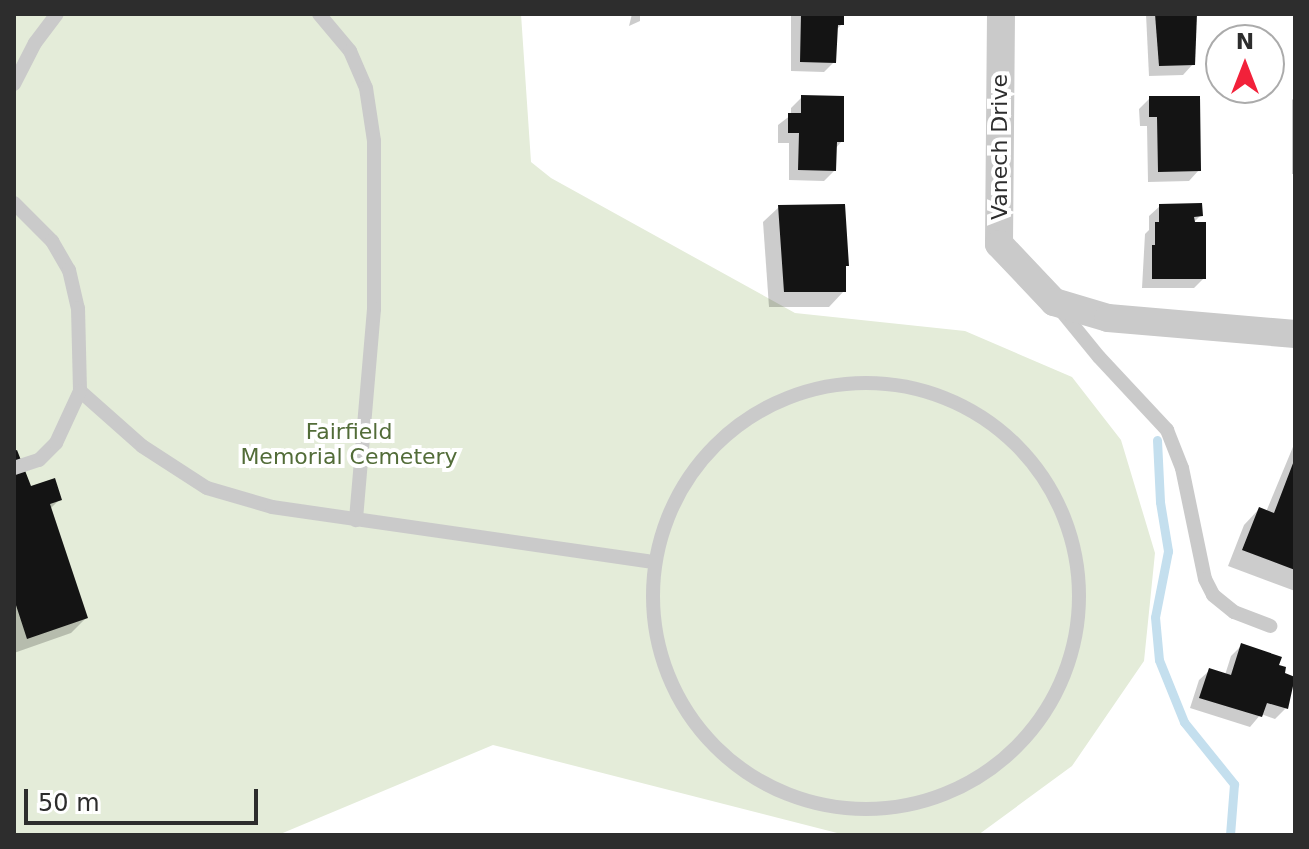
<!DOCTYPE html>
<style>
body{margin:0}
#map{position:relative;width:1309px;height:849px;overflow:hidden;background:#fff;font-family:"DejaVu Sans",sans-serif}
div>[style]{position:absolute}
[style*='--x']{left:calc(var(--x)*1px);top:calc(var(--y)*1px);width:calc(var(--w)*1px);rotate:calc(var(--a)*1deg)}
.green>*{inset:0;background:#e4ecd9}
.shadow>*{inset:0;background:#0003}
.stream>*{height:9px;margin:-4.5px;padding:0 4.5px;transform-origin:4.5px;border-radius:4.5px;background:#c4dfee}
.building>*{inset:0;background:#141414}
.service>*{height:14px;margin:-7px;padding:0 7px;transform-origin:7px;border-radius:7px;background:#cacaca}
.service>.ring{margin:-7px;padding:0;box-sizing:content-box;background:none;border:14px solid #cacaca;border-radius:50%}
.minor>*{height:28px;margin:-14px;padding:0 14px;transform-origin:14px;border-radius:14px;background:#cacaca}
span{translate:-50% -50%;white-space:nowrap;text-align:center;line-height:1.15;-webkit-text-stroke:8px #fff;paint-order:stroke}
.street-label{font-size:22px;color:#2d2d2d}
.park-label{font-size:22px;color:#526c38}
.frame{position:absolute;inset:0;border:16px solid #2d2d2d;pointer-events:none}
.north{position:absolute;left:1205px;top:24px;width:80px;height:80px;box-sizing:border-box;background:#fff;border:2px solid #ababab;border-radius:50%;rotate:0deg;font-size:22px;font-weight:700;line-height:32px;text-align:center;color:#2d2d2d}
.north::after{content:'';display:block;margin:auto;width:28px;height:36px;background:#f2213a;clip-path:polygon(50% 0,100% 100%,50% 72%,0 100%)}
.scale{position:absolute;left:24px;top:789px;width:234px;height:36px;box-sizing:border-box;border:4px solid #2d2d2d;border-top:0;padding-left:10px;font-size:24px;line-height:28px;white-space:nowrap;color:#2d2d2d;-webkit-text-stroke:6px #fff;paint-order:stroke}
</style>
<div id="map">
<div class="green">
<i style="clip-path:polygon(14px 14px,521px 14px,531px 162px,551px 178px,795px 313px,965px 331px,1072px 377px,1121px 440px,1155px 553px,1144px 661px,1072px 766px,978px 835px,845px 835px,493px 745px,278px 835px,14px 835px)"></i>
</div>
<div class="shadow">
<i style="clip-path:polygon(632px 14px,640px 14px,640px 21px,629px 26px)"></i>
<i style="clip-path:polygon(791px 14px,842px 14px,842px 24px,836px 30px,834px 62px,824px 72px,791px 71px)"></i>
<i style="clip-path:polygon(1146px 14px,1194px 14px,1193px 64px,1183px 75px,1149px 76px)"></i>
<i style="clip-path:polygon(802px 97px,842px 141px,835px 149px,834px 171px,824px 181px,789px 180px,789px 143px,778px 143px,778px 125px,791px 115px,791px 108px)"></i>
<i style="clip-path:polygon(1295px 97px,1295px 174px,1292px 174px,1292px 100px)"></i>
<i style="clip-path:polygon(1150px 98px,1199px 170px,1189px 181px,1148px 182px,1147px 126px,1140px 126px,1139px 109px)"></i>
<i style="clip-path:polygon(1160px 206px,1201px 215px,1192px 224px,1204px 278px,1194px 288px,1142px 288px,1145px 234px,1149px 230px,1149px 216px)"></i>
<i style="clip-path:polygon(779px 207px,844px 268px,844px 291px,829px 307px,769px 307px,763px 222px)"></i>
<i style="clip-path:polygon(1295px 442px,1295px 591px,1228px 566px,1244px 525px,1259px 509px,1266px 512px)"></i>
<i style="clip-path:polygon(14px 453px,30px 488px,59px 500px,50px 509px,86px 618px,71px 633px,14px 653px)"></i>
<i style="clip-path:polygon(1241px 646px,1277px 666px,1282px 675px,1295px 679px,1286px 708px,1275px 719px,1261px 714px,1250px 727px,1190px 708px,1199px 680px,1210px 670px,1225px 675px,1231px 656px)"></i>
</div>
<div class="stream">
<i style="--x:1157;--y:440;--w:62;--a:87.2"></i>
<i style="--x:1160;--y:502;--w:50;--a:80.7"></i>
<i style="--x:1168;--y:551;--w:67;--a:101.1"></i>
<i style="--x:1155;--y:617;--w:43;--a:84.7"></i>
<i style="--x:1159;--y:660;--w:67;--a:68"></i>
<i style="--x:1184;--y:722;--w:80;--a:51.1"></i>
<i style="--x:1234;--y:784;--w:51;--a:94.5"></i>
</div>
<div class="building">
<i style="clip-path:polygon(801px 14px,844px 14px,844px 25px,838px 25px,836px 63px,800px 62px)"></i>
<i style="clip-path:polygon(1155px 14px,1197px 14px,1195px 65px,1159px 66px)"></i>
<i style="clip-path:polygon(801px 95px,844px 96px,844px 142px,837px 142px,836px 171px,798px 170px,799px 133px,788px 133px,788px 113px,801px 113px)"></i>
<i style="clip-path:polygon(1149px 96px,1200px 96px,1201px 171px,1158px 172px,1157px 117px,1149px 117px)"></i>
<i style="clip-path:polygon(1202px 203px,1203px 216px,1194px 217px,1195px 222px,1206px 222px,1206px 279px,1152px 279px,1152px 245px,1155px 245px,1155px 222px,1159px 222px,1159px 204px)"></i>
<i style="clip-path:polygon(845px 204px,849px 266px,846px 266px,846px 292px,784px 292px,778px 205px)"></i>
<i style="clip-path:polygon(17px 450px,31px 486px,55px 478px,62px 500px,50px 504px,88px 618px,27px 639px,14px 599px,14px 451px)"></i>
<i style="clip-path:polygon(1295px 458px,1295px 570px,1242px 550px,1259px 507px,1274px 513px)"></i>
<i style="clip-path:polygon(1241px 643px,1282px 657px,1279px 665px,1286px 667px,1285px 673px,1295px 677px,1288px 709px,1267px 703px,1262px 717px,1199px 698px,1209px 668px,1231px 675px)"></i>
</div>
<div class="service">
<i style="--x:319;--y:14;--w:48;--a:50"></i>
<i style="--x:350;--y:51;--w:40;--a:66.6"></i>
<i style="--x:366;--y:88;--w:54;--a:81.4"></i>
<i style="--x:374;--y:141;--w:168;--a:90"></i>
<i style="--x:374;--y:309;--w:212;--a:94.9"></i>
<i style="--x:14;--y:84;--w:46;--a:-62.9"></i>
<i style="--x:35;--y:43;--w:36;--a:-53"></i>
<i style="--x:14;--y:203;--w:54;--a:45"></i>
<i style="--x:52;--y:241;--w:34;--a:60"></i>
<i style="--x:69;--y:270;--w:39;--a:77"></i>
<i style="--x:78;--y:308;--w:83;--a:88.6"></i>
<i style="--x:80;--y:391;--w:83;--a:41.6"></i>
<i style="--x:142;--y:446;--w:77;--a:32.9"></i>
<i style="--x:207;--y:488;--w:68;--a:16.3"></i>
<i style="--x:272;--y:507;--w:380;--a:8.2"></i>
<i style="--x:1059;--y:308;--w:63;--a:50.8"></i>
<i style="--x:1099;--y:357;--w:100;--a:47"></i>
<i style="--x:1167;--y:430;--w:41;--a:68.5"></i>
<i style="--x:1182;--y:468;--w:113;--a:78.3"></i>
<i style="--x:1205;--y:579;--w:18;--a:63"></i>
<i style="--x:1213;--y:595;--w:27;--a:39"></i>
<i style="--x:1234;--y:612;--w:39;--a:21"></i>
<i class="ring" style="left:653px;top:383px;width:412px;height:412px"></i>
<i style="--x:14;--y:468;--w:26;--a:-18"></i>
<i style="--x:39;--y:460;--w:24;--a:-45"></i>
<i style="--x:56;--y:443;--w:57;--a:-65.2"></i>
</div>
<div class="minor">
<i style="--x:1001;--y:14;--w:230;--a:90.5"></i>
<i style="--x:999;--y:244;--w:80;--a:46.5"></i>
<i style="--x:1054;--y:302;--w:56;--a:16.5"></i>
<i style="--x:1108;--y:318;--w:188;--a:4.9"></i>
</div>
<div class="street-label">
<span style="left:1000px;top:147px;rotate:-90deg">Vanech Drive</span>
</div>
<div class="park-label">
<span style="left:349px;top:444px">Fairfield<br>Memorial Cemetery</span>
</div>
<div class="frame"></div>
<div class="north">N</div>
<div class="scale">50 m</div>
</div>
